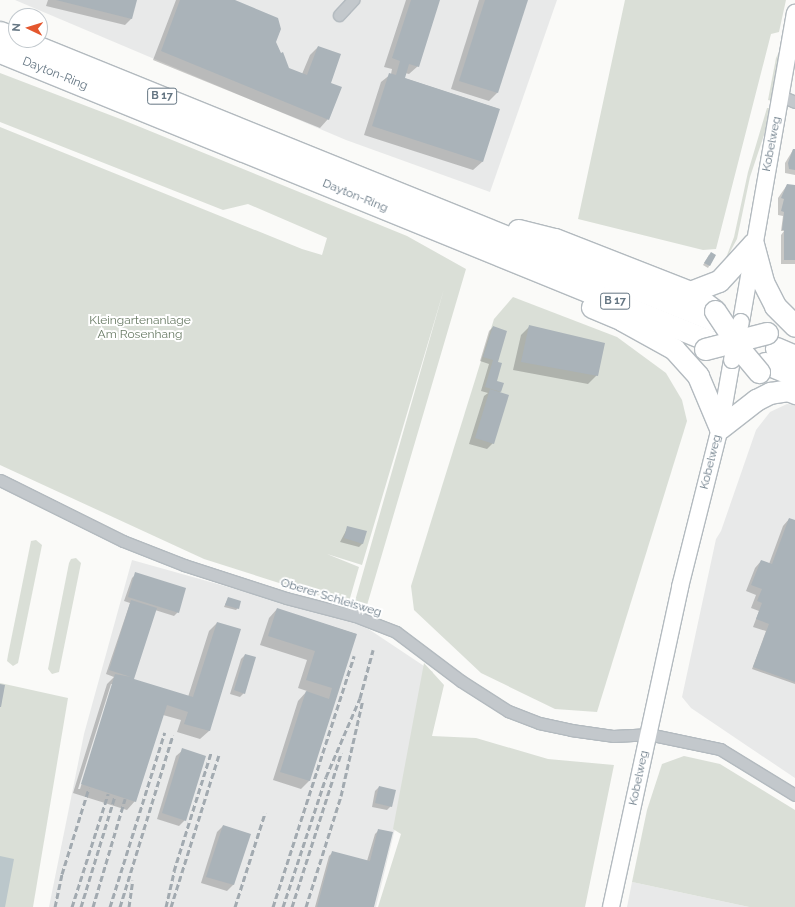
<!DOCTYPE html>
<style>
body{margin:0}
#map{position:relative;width:795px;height:907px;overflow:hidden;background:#fafaf8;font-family:Raleway,sans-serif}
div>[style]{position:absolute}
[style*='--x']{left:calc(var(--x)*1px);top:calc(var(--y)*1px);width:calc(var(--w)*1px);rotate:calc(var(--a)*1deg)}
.built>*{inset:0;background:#e8e9e9}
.green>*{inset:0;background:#dadfd7}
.water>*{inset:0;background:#bbc7cb}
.shadow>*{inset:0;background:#0003}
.building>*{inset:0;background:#aab3b9}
.roads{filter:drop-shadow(1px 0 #b3babf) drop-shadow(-1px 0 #b3babf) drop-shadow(0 1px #b3babf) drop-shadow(0 -1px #b3babf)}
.street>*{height:11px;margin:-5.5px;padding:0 5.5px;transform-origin:5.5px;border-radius:5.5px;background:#c3c8cc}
.secondary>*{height:16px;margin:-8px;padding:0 8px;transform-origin:8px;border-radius:8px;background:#fff}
.highway>*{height:21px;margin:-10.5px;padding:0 10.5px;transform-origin:10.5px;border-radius:10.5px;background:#fff}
.rail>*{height:3px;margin-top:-1.5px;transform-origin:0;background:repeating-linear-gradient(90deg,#a2aab0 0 6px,transparent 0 9px)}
.bridges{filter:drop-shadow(1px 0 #b3babf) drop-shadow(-1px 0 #b3babf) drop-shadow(0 1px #b3babf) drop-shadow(0 -1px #b3babf)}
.secondary-bridge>*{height:16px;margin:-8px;padding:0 8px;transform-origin:8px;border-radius:8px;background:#fff}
.highway-bridge>*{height:21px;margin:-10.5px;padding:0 10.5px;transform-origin:10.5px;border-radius:10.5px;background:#fff}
span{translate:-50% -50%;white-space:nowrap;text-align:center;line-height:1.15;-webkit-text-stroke:4px #fff;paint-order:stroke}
.shield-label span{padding:1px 3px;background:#fff;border:1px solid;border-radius:3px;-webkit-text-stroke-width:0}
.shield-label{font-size:11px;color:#657683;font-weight:700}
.street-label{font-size:12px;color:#657683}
.park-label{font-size:12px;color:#687a64}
.north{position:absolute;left:8px;top:8px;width:40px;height:40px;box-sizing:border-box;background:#fff;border:1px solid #c1c8cd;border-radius:50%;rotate:274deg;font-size:11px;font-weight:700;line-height:16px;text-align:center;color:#657683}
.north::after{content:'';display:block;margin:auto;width:14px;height:18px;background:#e4572e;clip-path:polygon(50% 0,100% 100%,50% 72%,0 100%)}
</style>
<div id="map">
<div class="built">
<i style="clip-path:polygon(15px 0,557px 0,490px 192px,346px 140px)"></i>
<i style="clip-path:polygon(787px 404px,795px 405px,795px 778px,691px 708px,682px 697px,716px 539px,721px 531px,756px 430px,770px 412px)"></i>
<i style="clip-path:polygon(132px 560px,361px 624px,433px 672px,376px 907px,49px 907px,84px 734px)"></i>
<i style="clip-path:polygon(632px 882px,749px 907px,627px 907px)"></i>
</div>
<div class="green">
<i style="clip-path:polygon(625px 0,786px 0,779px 32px,771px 34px,716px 249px,703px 250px,578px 219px)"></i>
<i style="clip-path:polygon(782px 46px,772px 101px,768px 100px,776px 58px)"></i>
<i style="clip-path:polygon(0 73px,123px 120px,407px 236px,466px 269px,365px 612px,353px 608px,444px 289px,362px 565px,327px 554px,359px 567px,348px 605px,204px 559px,0 465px,0 127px,302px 249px,322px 255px,327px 238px,248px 204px,223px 210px,0 122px)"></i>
<i style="clip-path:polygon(767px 108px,770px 108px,767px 126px,750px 177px,737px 239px,724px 263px,734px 237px,748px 172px)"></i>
<i style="clip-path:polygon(513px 297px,617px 337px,666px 373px,682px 400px,687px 421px,597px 712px,555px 709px,481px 673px,414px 610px,411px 586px,494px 319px)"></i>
<i style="clip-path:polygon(36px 540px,42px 545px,18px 663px,13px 666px,7px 661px,8px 655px,31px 541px)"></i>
<i style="clip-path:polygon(76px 558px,81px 563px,59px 672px,52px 674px,48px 669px,69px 563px,71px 559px)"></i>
<i style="clip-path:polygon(424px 663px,444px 685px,432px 736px,476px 738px,548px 759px,614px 765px,585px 907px,378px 907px,401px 834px,393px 829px)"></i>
<i style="clip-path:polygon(0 683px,68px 698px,33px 907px,0 907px)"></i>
<i style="clip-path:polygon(684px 756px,720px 764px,795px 810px,795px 907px,749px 907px,632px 882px,647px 810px,662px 764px)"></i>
</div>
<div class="water">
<i style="clip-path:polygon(0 856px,14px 859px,5px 907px,0 907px)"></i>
</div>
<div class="shadow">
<i style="clip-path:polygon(48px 0,136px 0,131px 19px,125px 25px,46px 6px)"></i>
<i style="clip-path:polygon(176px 0,232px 0,275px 42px,288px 69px,302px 74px,310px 55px,318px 47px,329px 84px,328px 119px,320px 128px,153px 60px)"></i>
<i style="clip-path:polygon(406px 0,439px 0,418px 66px,409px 74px,405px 73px,404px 78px,499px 109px,482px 162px,473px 170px,364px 135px,381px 82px,391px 74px,392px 69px,384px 67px)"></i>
<i style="clip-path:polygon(479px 0,527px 0,497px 93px,489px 101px,451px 89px)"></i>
<i style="clip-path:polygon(793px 150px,795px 150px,795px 175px,785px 173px,785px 163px)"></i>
<i style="clip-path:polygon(787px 185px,795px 186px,795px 264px,781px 264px,781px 235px,784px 231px,781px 231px,783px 216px,778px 215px,778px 198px)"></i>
<i style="clip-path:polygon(709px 255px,715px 256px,708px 268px,703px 265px)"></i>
<i style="clip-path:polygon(530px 326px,597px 375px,588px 384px,513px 370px,521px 335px)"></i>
<i style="clip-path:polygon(493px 327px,495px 381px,500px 391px,493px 443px,487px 449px,469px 444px,484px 396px,488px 393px,481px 391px,489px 364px,480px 361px,489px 331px)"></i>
<i style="clip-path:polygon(789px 519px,795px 521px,795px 684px,752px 669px,766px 631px,753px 627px,759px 611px,751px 608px,756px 595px,746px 591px,755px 568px,761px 561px,769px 564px,783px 526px)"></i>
<i style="clip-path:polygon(348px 527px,363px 543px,359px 547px,340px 542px)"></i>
<i style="clip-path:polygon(evenodd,136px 574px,178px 612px,174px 616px,155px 610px,132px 680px,188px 697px,209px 631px,217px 623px,240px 630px,209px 731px,200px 739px,177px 732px,181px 720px,163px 715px,135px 801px,127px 810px,73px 793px,107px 684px,114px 677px,106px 674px,130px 603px,124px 601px,132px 578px,136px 574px,111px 684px,113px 684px,80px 789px,78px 789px,111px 684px)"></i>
<i style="clip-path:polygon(228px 598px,238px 608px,236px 610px,224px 607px)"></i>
<i style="clip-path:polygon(277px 609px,356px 634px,309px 781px,301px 789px,273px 780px,298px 701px,307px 691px,298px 688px,307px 660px,260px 645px,269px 618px)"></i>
<i style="clip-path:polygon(245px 655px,244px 693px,240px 697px,230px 694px,241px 659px)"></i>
<i style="clip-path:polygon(183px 750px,185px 820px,179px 826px,157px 819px,176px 756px)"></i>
<i style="clip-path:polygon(379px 787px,391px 806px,387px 810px,372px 807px,375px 791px)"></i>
<i style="clip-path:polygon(223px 826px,249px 834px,233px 885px,227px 891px,201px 883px,217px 832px)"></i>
<i style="clip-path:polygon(379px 830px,373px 907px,315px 907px,329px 856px,333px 852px,367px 861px,375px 834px)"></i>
</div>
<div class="building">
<i style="clip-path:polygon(56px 0,137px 0,132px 19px)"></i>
<i style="clip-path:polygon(180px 0,235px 0,278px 18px,281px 29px,276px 42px,281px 53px,283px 52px,289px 68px,307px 75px,318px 46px,341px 54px,331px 83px,342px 87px,329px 120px,161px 51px)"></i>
<i style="clip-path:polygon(411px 0,440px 0,419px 67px,409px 64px,405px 78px,500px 109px,483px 162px,372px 126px,389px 73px,396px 75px,400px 61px,392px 58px)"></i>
<i style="clip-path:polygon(485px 0,528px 0,498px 93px,459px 81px)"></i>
<i style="clip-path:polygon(793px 149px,795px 149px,795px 170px,789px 169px,788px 163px)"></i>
<i style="clip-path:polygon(787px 184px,795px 185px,795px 260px,784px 260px,784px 230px,782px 230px,784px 212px,781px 211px,784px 199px,781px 198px)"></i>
<i style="clip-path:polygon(711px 252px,716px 255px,710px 266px,704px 263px)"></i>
<i style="clip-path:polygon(529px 325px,605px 343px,598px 376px,521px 362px)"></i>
<i style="clip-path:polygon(493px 326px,507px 331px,498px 362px,502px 363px,497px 381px,504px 383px,501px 392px,485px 387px,493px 360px,483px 357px)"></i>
<i style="clip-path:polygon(490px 389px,509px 395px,494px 444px,475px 438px)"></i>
<i style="clip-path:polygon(789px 518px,795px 520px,795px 682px,753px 667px,769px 624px,756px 619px,762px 603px,757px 601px,762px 589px,751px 585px,761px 560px,772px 564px)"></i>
<i style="clip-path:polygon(347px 526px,367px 531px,363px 544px,344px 538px)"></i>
<i style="clip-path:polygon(135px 572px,186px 588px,179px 613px,128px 597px)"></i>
<i style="clip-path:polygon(228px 597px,241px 601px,239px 609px,225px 605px)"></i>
<i style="clip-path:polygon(131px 600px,157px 608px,134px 679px,193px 697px,217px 622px,241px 629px,210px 731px,184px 724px,188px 712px,167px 705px,136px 802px,81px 784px,115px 674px,131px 677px,109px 670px)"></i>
<i style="clip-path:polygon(277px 608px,357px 634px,310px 781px,280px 772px,306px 691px,329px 699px,332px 688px,306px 680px,315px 651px,268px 636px)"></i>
<i style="clip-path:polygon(245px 654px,256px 657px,245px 694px,234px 690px)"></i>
<i style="clip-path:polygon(0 684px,5px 685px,1px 707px,0 707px)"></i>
<i style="clip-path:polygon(182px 748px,206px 756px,186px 821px,162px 813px)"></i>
<i style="clip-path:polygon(379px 786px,396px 790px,392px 807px,375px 803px)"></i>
<i style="clip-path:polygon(223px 825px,251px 834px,234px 885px,206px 877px)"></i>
<i style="clip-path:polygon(378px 829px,393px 832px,374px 907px,317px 907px,332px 851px,370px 861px)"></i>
</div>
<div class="roads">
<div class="street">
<i style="--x:339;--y:15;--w:21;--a:-47"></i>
<i style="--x:781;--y:96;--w:15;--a:23"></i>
<i style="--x:0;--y:480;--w:137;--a:26.4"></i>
<i style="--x:123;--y:541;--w:66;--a:21.5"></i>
<i style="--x:184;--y:565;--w:107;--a:17.9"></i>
<i style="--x:286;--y:598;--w:71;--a:14.6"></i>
<i style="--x:355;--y:616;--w:44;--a:21.3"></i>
<i style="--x:396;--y:632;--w:81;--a:37"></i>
<i style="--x:461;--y:681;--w:56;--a:32.6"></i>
<i style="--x:508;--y:711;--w:33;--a:21"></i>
<i style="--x:539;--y:723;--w:33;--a:12"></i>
<i style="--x:571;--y:730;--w:42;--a:8.1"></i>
<i style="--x:613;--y:736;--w:35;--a:-3"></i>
<i style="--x:648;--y:734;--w:74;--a:11.8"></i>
<i style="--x:720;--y:749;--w:88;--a:31.5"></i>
</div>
<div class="secondary">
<i style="--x:741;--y:322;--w:314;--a:-80.1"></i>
<i style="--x:611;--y:907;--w:327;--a:-77.8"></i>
<i style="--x:680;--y:587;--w:164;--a:-75.9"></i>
<i style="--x:720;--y:428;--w:69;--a:-80"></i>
</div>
<div class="highway">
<i style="--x:0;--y:32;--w:17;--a:21"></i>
<i style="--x:21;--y:40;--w:749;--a:22.04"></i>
<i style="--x:0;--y:52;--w:767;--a:22.15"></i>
<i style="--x:518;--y:230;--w:38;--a:14"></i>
<i style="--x:555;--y:239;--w:145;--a:21.4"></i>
<i style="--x:690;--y:292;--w:31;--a:37"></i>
<i style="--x:753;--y:244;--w:39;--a:75"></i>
<i style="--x:763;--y:282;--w:27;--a:63"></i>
<i style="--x:775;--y:306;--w:28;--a:45"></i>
<i style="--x:690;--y:292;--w:31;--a:-21"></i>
<i style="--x:719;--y:281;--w:50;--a:-47.4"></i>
<i style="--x:592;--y:307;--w:33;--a:23"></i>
<i style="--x:622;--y:320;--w:60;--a:29.1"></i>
<i style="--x:674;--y:349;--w:36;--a:48"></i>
<i style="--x:698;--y:376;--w:56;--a:67.1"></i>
<i style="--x:720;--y:428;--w:46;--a:-37.9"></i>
<i style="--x:756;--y:400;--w:16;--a:-27"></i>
<i style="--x:770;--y:393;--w:18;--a:-9"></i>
<i style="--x:788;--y:390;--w:8;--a:23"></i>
<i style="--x:776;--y:348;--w:21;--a:23"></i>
<i style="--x:765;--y:363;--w:33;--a:23"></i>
</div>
</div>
<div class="rail">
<i style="--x:55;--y:907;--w:34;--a:-78"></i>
<i style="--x:62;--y:874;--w:90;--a:-72.6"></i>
<i style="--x:72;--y:907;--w:119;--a:-72.3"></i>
<i style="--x:81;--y:907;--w:116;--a:-73"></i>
<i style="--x:93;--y:907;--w:113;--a:-73.5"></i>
<i style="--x:110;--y:907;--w:183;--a:-72.6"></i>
<i style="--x:120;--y:907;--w:180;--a:-72.9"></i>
<i style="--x:129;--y:907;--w:27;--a:-82"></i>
<i style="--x:166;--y:907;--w:37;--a:-77"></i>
<i style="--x:174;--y:871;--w:124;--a:-72.6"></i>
<i style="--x:171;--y:907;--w:159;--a:-72.5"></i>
<i style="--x:235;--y:907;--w:99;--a:-72.3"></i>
<i style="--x:273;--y:907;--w:264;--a:-72.1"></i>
<i style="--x:283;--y:907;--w:137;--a:-71.7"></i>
<i style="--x:326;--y:777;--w:86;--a:-66.7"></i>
<i style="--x:360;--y:698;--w:50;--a:-74.8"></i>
<i style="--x:292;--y:907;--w:162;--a:-72.3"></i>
<i style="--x:306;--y:907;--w:116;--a:-72.5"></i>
<i style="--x:341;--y:796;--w:99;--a:-77.2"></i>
</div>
<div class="bridges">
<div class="secondary-bridge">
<i style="--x:732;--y:360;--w:39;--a:-77"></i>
</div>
<div class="highway-bridge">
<i style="--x:715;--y:311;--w:50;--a:56.3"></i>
<i style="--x:743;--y:353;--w:25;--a:50"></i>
<i style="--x:705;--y:349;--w:64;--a:-14.5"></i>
</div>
</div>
<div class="shield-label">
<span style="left:162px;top:96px">B 17</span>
<span style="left:615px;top:301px">B 17</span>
</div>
<div class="street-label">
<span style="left:55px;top:74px;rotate:22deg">Dayton-Ring</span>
<span style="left:772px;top:144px;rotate:-79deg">Kobelweg</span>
<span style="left:355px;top:196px;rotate:22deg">Dayton-Ring</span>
<span style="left:711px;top:462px;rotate:-76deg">Kobelweg</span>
<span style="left:331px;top:598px;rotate:17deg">Oberer Schleisweg</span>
<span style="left:639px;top:778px;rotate:-78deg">Kobelweg</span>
</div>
<div class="park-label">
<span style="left:140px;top:328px">Kleingartenanlage<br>Am Rosenhang</span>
</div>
<div class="north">N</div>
</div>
